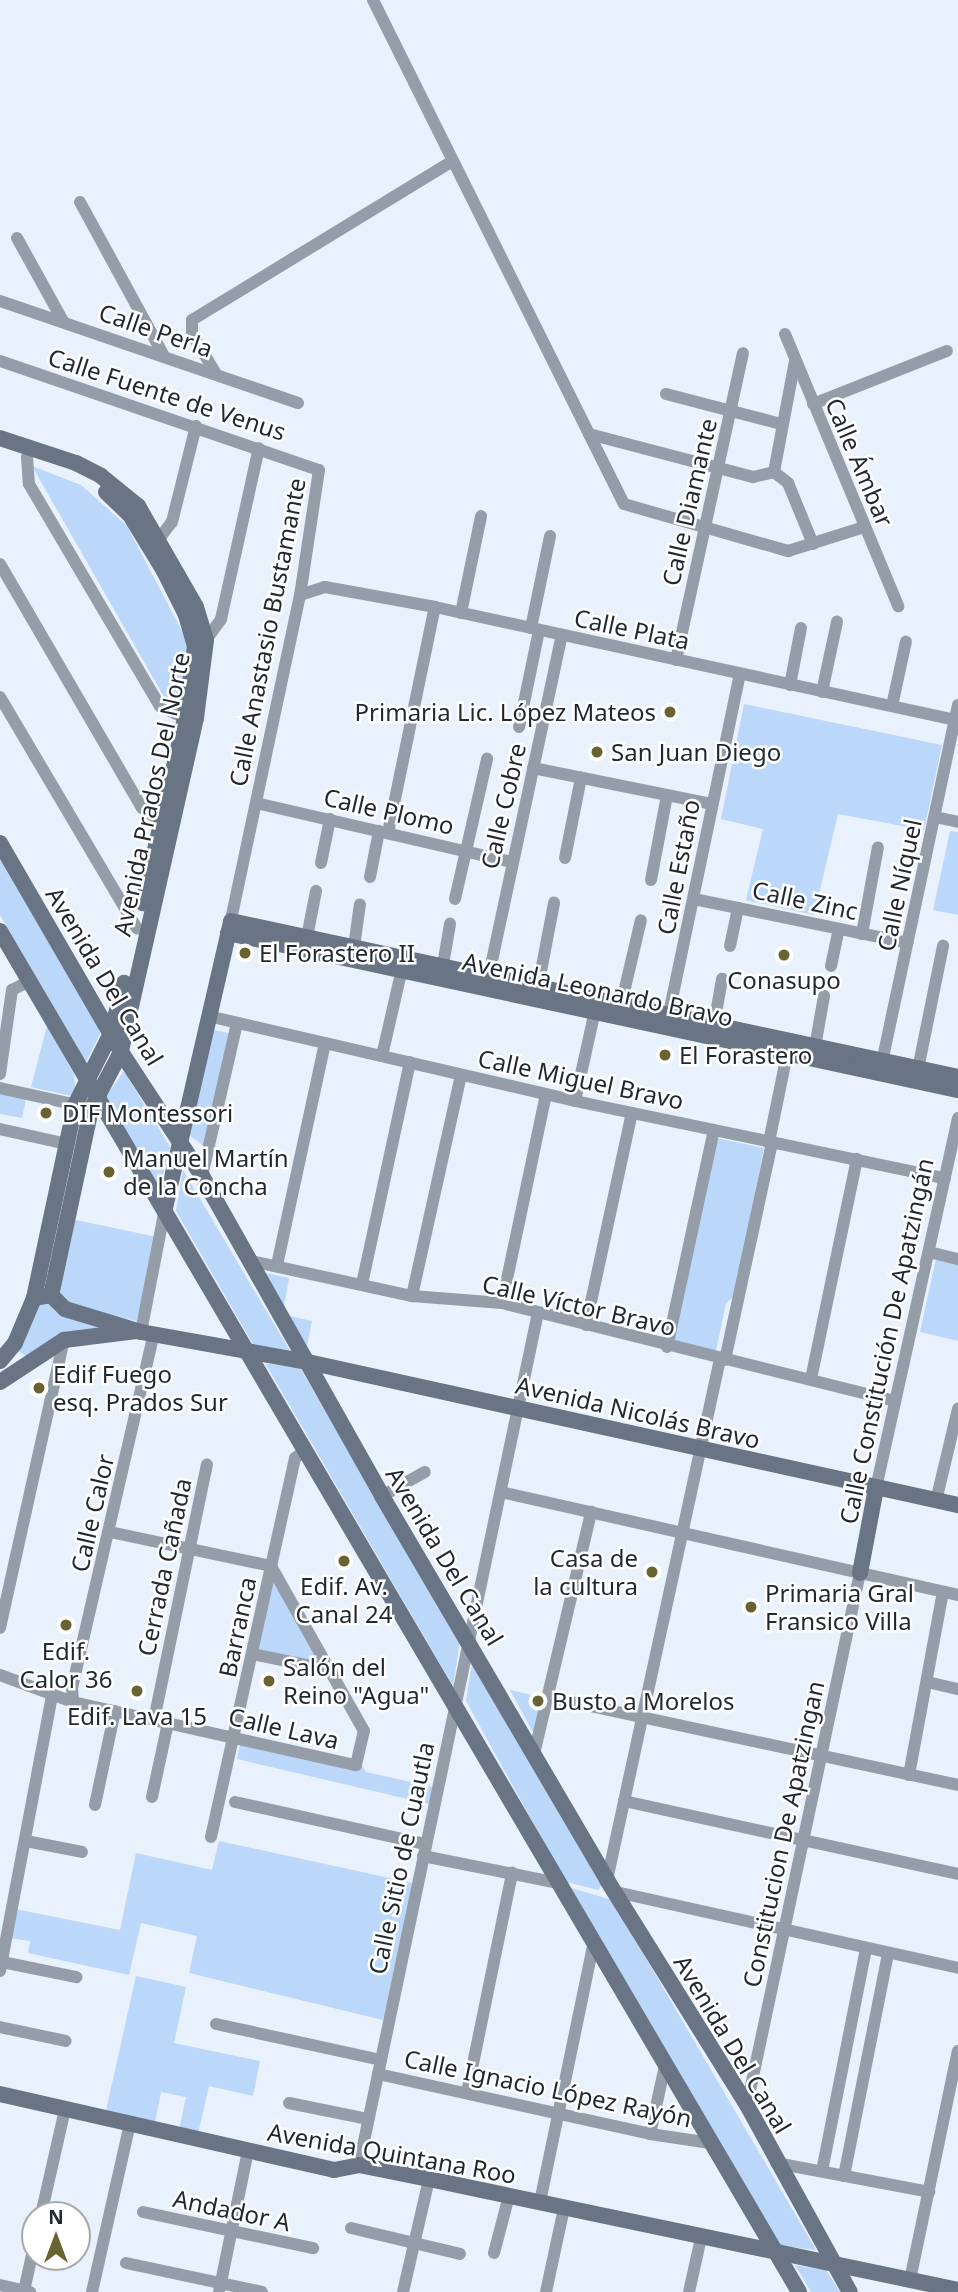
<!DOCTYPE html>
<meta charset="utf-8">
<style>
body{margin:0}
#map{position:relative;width:958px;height:2292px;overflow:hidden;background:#e9f1fc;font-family:"Noto Sans",sans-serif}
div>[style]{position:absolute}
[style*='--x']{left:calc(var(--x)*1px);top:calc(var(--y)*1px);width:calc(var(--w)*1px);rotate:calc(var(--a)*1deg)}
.green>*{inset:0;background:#bbd7f9}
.street>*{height:12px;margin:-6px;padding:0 6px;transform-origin:6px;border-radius:6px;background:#959da8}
.secondary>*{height:16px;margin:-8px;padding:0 8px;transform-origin:8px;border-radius:8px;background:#697584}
.dots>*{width:19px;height:19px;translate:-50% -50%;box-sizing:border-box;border:4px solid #fff;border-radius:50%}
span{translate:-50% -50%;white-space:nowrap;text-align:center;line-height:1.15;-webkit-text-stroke:5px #fff;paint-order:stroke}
.street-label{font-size:24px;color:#1f2730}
.poi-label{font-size:24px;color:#1f2730}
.right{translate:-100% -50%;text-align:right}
.left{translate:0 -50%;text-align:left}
.north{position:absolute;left:21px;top:2201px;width:70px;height:70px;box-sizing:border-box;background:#fff;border:2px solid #a5a9ac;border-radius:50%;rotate:0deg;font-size:19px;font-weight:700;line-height:28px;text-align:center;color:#1f2730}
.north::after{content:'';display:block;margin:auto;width:24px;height:32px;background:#686330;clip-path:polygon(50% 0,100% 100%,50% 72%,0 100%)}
</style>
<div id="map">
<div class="green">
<i style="clip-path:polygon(32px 466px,81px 485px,127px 526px,194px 654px,180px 711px,167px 702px)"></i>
<i style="clip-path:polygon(744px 704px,942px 745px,924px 830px,838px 814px,814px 915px,746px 900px,763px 829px,721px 819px)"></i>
<i style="clip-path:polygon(950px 831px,958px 832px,958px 915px,933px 910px)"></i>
<i style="clip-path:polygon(0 856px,98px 1025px,100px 1034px,86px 1062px,0 915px)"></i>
<i style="clip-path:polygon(47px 1026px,74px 1074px,76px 1097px,31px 1087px)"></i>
<i style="clip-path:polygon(213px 1030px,229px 1033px,204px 1146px,189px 1135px)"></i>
<i style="clip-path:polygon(124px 1071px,170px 1147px,160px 1188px,106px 1096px)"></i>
<i style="clip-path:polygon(0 1094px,26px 1099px,22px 1118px,0 1114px)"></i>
<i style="clip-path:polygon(716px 1138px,764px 1148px,735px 1294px,726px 1304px,715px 1355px,671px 1345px)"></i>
<i style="clip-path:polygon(183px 1170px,290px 1351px,254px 1346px,176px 1211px)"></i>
<i style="clip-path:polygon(71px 1219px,157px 1237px,137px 1321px,82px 1310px,62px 1297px,58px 1290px)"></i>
<i style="clip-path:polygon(936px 1259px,958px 1264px,958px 1341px,920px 1332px)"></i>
<i style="clip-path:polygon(260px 1272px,289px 1278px,283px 1312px)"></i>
<i style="clip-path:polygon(35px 1299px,126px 1326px,32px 1360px,18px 1351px)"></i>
<i style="clip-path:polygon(289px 1316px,312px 1321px,307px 1346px)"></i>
<i style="clip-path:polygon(265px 1363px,300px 1368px,460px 1642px,453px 1686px)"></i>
<i style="clip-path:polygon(271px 1566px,331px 1670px,252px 1654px)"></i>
<i style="clip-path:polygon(472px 1662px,601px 1884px,599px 1890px,566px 1882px,466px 1701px)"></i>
<i style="clip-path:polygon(510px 1690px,545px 1698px,534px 1734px)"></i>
<i style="clip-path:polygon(241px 1739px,361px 1764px,366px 1772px,437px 1788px,433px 1805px,237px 1759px)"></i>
<i style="clip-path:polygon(219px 1841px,417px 1884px,383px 2020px,189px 1973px,197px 1936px,141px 1923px,129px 1975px,28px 1953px,30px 1941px,10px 1938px,15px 1909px,120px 1930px,136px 1853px,212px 1870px)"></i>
<i style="clip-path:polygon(571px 1888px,612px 1900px,816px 2250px,777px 2245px)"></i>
<i style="clip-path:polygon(136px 1976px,186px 1987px,174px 2043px,260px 2061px,253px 2096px,209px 2086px,197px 2138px,178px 2134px,186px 2097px,161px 2092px,154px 2127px,105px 2115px)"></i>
<i style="clip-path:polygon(795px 2265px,826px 2270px,840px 2292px,811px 2292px)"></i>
</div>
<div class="street">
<i style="--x:373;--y:0;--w:563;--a:63.53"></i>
<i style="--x:624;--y:504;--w:171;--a:16"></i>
<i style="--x:788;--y:551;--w:80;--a:-17.5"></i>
<i style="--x:80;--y:202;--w:173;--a:61.4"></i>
<i style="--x:17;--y:238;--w:95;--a:61"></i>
<i style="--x:0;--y:301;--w:315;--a:18.9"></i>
<i style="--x:785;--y:334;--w:295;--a:67.4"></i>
<i style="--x:0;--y:361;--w:337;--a:18.9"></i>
<i style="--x:319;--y:470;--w:126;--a:98.6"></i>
<i style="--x:300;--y:595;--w:333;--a:102"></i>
<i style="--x:215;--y:372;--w:44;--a:-121.2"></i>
<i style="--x:192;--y:334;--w:14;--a:-90"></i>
<i style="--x:192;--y:320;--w:305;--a:-31.4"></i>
<i style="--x:666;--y:394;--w:119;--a:14.6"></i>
<i style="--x:813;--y:404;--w:144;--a:-21.6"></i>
<i style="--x:589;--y:434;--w:170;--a:14.7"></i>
<i style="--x:753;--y:477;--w:22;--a:-13"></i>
<i style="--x:27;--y:457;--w:27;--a:86"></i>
<i style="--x:29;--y:484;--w:258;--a:59.5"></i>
<i style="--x:160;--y:706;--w:28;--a:26"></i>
<i style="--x:774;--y:472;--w:113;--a:-79.3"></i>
<i style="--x:774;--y:472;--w:18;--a:38"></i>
<i style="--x:788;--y:483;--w:66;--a:67.7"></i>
<i style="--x:159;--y:539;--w:21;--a:-53"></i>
<i style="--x:172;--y:522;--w:99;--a:-76"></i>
<i style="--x:0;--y:564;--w:282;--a:59.8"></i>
<i style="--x:142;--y:808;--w:14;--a:36"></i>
<i style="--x:153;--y:816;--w:18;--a:9"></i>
<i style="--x:300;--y:595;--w:26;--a:-18"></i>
<i style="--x:325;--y:587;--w:112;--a:10.3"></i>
<i style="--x:435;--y:607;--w:532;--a:12.26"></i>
<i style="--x:461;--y:613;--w:99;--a:-78.3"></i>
<i style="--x:531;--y:628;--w:94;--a:-78.3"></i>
<i style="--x:206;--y:640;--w:26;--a:-54"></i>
<i style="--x:221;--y:619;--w:175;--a:-77.5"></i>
<i style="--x:676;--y:660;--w:314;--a:-77.7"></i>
<i style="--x:790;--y:685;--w:58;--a:-79.1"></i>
<i style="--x:822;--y:692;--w:72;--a:-77.9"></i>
<i style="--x:0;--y:697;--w:269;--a:59.4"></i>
<i style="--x:892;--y:706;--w:66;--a:-77.8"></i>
<i style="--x:519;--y:727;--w:99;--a:-78.3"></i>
<i style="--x:533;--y:768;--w:183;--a:11.4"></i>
<i style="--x:256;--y:803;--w:262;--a:13"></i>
<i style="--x:935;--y:817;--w:24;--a:12"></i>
<i style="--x:388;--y:833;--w:231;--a:-78.3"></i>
<i style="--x:565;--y:858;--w:82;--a:-78.7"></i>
<i style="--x:321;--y:863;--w:45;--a:-78.4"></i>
<i style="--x:370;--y:877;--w:47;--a:-78.9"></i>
<i style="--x:651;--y:880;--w:86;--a:-79.3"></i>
<i style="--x:455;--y:899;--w:144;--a:-77.1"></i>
<i style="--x:694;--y:899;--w:218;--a:11.6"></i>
<i style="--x:862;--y:934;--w:88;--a:-79.6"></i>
<i style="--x:307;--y:937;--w:47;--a:-78.9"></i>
<i style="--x:730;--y:946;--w:39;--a:-78"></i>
<i style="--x:354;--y:947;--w:43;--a:-82.1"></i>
<i style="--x:443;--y:965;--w:42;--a:-80.3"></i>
<i style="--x:831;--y:966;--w:38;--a:-78"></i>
<i style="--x:487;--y:984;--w:357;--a:-77.9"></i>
<i style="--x:538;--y:987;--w:86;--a:-79.2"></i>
<i style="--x:621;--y:1005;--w:87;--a:-76.8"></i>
<i style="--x:208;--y:1016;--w:377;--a:13"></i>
<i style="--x:575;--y:1101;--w:378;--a:11.8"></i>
<i style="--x:667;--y:1023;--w:357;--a:-78.2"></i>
<i style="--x:714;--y:1025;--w:47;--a:-80.1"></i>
<i style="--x:815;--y:1047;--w:52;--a:-80"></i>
<i style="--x:382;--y:1056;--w:89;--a:-77.1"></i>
<i style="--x:881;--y:1067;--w:370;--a:-78"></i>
<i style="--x:918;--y:1069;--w:126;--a:-78.5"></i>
<i style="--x:0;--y:1074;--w:85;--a:-81.9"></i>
<i style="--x:12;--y:990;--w:20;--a:-27"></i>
<i style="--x:0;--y:1088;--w:83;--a:12.5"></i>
<i style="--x:575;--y:1101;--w:92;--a:-77.5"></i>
<i style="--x:0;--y:1129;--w:69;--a:12.6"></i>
<i style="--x:769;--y:1142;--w:90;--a:-78.4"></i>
<i style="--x:202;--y:1176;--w:157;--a:-77.1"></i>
<i style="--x:929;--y:1252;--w:30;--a:14"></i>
<i style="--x:251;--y:1261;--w:165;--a:12.3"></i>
<i style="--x:412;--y:1296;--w:90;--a:4.4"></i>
<i style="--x:502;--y:1303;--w:405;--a:14"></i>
<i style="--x:277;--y:1265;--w:227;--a:-77.8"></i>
<i style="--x:362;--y:1284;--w:227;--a:-77.8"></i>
<i style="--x:412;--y:1296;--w:226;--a:-77.5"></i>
<i style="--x:502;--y:1303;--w:213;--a:-78.1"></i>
<i style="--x:586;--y:1325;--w:217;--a:-77.8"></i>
<i style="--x:141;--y:1332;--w:126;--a:-79"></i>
<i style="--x:667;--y:1347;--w:222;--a:-77.8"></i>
<i style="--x:725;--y:1360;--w:223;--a:-77.8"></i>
<i style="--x:811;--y:1379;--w:225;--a:-78.2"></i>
<i style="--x:876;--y:1488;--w:379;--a:-77.5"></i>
<i style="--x:501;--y:1492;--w:468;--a:12.7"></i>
<i style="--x:382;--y:1496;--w:49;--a:-29.2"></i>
<i style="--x:936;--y:1501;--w:95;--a:-76.6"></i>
<i style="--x:110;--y:1532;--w:165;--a:11.9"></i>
<i style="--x:0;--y:1628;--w:295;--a:-77.5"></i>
<i style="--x:252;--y:1654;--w:81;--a:11.4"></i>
<i style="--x:0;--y:1675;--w:78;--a:20.3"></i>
<i style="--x:73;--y:1702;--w:290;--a:12.6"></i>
<i style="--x:356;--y:1765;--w:35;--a:-77"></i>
<i style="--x:364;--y:1731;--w:189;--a:-119.4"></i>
<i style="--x:927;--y:1682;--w:32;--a:13"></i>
<i style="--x:548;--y:1697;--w:419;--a:12.1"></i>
<i style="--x:73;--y:1702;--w:14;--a:-94"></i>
<i style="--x:72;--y:1688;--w:363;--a:-77"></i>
<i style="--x:154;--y:1720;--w:261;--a:-78.3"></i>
<i style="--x:534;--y:1754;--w:249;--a:-76.7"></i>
<i style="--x:909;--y:1775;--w:186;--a:-79.5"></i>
<i style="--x:152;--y:1797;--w:76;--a:-77.8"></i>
<i style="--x:624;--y:1801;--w:342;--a:12.3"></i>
<i style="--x:235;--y:1802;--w:195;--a:12.5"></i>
<i style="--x:95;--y:1805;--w:96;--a:-78"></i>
<i style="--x:211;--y:1837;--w:388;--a:-77.5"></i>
<i style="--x:295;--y:1458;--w:12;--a:-35"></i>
<i style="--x:26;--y:1841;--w:57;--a:11.1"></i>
<i style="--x:423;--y:1856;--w:138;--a:11.3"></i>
<i style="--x:607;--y:1880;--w:533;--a:-77.76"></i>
<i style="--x:616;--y:1892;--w:350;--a:12.5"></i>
<i style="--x:2;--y:1962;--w:76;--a:11.5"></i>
<i style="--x:0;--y:1971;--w:281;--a:-79.3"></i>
<i style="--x:216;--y:2024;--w:169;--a:12.3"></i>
<i style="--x:0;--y:2027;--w:67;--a:12"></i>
<i style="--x:378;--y:2074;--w:279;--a:12.4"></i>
<i style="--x:650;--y:2134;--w:61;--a:8.5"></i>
<i style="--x:467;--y:2093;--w:225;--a:-78.4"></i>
<i style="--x:289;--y:2103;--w:81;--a:11.4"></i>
<i style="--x:747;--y:2105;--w:544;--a:-78.01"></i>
<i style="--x:650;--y:2134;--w:70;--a:-77.6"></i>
<i style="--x:776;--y:2163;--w:156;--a:10.7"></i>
<i style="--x:359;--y:2165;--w:871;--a:-78.14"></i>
<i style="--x:822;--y:2171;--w:227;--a:-78.8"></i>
<i style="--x:844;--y:2176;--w:227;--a:-78.8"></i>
<i style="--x:540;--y:2202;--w:266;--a:-78.3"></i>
<i style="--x:143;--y:2212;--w:174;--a:12"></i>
<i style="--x:41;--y:2215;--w:109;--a:-77.2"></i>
<i style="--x:351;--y:2228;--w:112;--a:13.4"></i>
<i style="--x:494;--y:2253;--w:59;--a:-75.3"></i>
<i style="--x:126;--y:2263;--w:139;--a:12"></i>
<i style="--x:910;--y:2280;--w:234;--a:-78.2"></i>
<i style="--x:0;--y:2285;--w:31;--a:13"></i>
<i style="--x:24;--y:2291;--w:51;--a:-77.6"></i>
<i style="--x:92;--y:2292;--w:172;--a:-77.3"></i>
<i style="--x:219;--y:2292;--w:144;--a:-78.4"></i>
<i style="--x:403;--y:2292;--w:116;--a:-77"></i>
<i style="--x:546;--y:2292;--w:86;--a:-77.9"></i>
<i style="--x:689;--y:2292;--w:55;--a:-77.5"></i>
</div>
<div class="secondary">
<i style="--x:0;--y:438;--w:80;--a:18.2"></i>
<i style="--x:76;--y:463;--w:28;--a:27"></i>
<i style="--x:101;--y:476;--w:48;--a:39"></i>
<i style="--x:138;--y:506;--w:116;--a:60.1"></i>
<i style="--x:196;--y:607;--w:34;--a:73"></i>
<i style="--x:206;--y:640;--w:79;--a:97.3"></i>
<i style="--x:196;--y:718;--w:342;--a:102.7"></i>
<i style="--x:121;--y:1052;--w:64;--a:117.8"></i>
<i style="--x:91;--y:1109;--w:190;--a:102.1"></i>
<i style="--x:106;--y:492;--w:33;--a:44"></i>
<i style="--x:130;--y:515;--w:66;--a:58.7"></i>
<i style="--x:164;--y:571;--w:49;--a:63.4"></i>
<i style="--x:186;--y:615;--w:32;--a:74"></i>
<i style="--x:195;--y:646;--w:73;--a:97.9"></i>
<i style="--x:185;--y:718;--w:190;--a:102.8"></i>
<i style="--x:0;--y:843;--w:241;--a:59.9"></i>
<i style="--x:121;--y:1052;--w:148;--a:56.8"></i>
<i style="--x:202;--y:1176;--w:367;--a:60.6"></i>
<i style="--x:382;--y:1496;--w:445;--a:59.6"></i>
<i style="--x:607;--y:1880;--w:265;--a:58.1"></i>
<i style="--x:747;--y:2105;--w:213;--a:61.2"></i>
<i style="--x:0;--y:931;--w:1578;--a:59.58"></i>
<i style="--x:228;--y:933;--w:747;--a:12.14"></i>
<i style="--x:165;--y:1208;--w:294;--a:-77"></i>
<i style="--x:231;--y:921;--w:744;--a:12.11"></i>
<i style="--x:34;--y:1298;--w:197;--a:-78"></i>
<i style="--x:75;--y:1105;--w:80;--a:-63.4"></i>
<i style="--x:111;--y:1033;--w:52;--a:-75.4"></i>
<i style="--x:0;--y:1361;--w:23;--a:-50"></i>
<i style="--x:15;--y:1343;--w:49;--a:-67.1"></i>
<i style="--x:34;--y:1298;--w:17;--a:-10"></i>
<i style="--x:51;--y:1295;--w:20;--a:45"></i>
<i style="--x:65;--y:1309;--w:79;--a:16.8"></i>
<i style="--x:141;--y:1332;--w:170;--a:10.2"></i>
<i style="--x:308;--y:1362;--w:666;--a:12.41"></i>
<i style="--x:0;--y:1382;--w:77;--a:-33.3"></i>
<i style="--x:64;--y:1340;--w:73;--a:-7.1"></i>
<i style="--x:860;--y:1573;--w:86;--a:-79.3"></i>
<i style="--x:0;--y:2094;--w:343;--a:12.8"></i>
<i style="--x:334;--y:2170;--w:25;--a:-11"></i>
<i style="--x:359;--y:2165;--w:71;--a:11.3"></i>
<i style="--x:429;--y:2179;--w:541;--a:11.85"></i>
</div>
<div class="dots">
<i style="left:670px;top:712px;background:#686330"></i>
<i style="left:597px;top:752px;background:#686330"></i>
<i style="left:245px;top:953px;background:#686330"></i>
<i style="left:784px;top:955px;background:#686330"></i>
<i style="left:665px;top:1055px;background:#686330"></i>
<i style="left:46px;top:1113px;background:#686330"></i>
<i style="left:109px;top:1172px;background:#686330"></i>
<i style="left:39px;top:1388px;background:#686330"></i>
<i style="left:344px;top:1561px;background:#686330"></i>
<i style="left:652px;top:1572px;background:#686330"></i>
<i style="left:751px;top:1607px;background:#686330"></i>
<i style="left:66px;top:1625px;background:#686330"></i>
<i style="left:269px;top:1681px;background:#686330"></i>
<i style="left:137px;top:1691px;background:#686330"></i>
<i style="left:538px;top:1701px;background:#686330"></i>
</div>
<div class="street-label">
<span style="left:156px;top:330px;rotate:19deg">Calle Perla</span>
<span style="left:167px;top:394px;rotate:18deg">Calle Fuente de Venus</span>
<span style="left:860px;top:462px;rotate:67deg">Calle Ámbar</span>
<span style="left:689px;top:502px;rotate:-77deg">Calle Diamante</span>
<span style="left:632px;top:629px;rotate:12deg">Calle Plata</span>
<span style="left:267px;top:632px;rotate:-79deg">Calle Anastasio Bustamante</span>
<span style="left:151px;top:794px;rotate:-78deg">Avenida Prados Del Norte</span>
<span style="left:503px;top:806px;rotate:-77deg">Calle Cobre</span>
<span style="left:389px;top:811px;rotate:13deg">Calle Plomo</span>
<span style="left:678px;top:867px;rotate:-79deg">Calle Estaño</span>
<span style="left:899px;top:885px;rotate:-78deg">Calle Níquel</span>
<span style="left:805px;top:900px;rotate:12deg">Calle Zinc</span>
<span style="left:105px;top:976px;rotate:59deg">Avenida Del Canal</span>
<span style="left:598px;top:989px;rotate:12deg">Avenida Leonardo Bravo</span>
<span style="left:581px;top:1079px;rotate:12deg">Calle Miguel Bravo</span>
<span style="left:579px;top:1305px;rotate:13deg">Calle Víctor Bravo</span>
<span style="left:886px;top:1341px;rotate:-78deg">Calle Constitución De Apatzingán</span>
<span style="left:638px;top:1412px;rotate:13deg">Avenida Nicolás Bravo</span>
<span style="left:92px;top:1513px;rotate:-77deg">Calle Calor</span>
<span style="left:445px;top:1556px;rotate:59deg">Avenida Del Canal</span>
<span style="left:164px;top:1567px;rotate:-78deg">Cerrada Cañada</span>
<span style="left:237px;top:1627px;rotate:-78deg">Barranca</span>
<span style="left:284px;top:1728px;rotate:13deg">Calle Lava</span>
<span style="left:783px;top:1834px;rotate:-78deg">Constitucion De Apatzingan</span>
<span style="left:401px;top:1858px;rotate:-78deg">Calle Sitio de Cuautla</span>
<span style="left:733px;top:2044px;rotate:59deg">Avenida Del Canal</span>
<span style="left:548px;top:2088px;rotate:12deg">Calle Ignacio López Rayón</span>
<span style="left:392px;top:2153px;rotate:10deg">Avenida Quintana Roo</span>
<span style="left:232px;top:2210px;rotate:12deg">Andador A</span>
</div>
<div class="poi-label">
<span class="right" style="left:656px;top:712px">Primaria Lic. López Mateos</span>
<span class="left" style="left:611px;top:752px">San Juan Diego</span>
<span class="left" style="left:259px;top:953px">El Forastero II</span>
<span style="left:784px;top:980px">Conasupo</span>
<span class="left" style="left:679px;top:1055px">El Forastero</span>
<span class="left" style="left:62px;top:1113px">DIF Montessori</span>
<span class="left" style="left:123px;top:1172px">Manuel Martín<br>de la Concha</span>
<span class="left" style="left:53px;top:1388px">Edif Fuego<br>esq. Prados Sur</span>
<span class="right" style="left:638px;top:1572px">Casa de<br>la cultura</span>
<span style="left:344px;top:1600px">Edif. Av.<br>Canal 24</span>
<span class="left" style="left:765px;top:1607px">Primaria Gral<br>Fransico Villa</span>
<span style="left:66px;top:1665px">Edif.<br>Calor 36</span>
<span class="left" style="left:283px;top:1681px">Salón del<br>Reino "Agua"</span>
<span class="left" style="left:552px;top:1701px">Busto a Morelos</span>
<span style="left:137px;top:1716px">Edif. Lava 15</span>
</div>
<div class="north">N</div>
</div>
